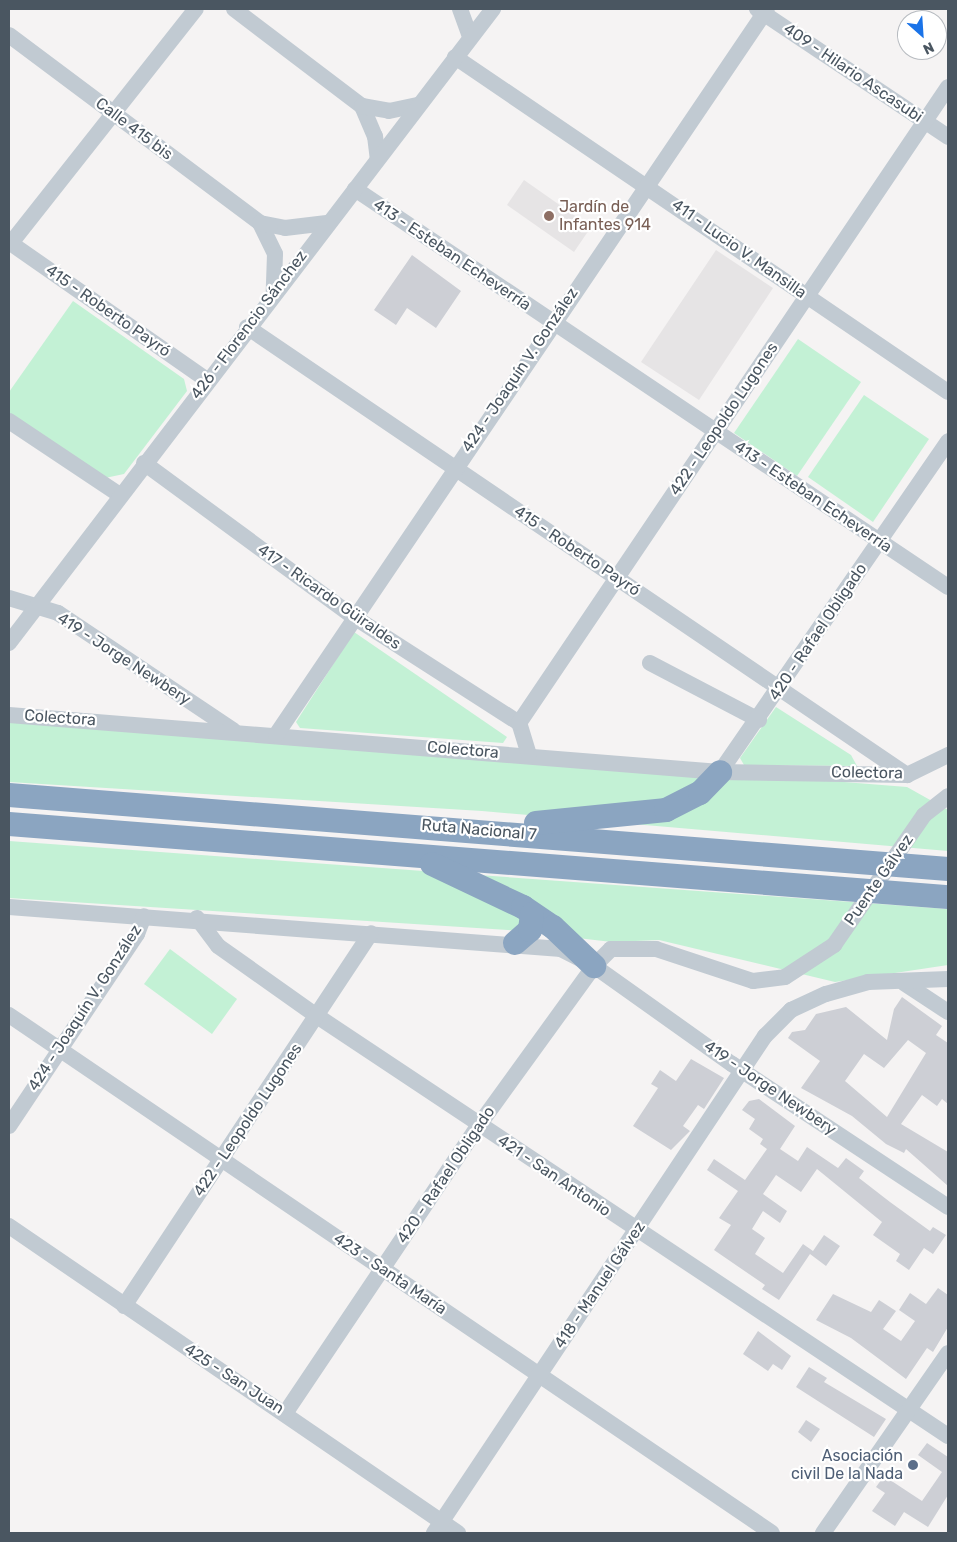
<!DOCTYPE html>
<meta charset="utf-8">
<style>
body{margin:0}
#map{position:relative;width:957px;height:1542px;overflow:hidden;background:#f5f3f3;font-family:Rubik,sans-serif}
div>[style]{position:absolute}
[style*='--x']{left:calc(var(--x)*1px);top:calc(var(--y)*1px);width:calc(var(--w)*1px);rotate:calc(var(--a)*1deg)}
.education>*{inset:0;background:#e6e4e5}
.green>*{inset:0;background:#c3f1d5}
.building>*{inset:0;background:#cdcfd5}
.minor>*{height:16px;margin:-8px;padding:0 8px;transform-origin:8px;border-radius:8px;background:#c1cad2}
.highway>*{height:24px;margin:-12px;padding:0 12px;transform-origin:12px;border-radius:12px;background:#8ba5c1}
.dots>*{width:14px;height:14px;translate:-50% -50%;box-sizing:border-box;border:2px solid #fff;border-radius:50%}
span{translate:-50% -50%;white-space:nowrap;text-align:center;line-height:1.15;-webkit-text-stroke:4.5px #fff;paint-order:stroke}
.street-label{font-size:16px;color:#4a5661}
.education-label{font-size:16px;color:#785e54}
.left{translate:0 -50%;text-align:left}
.service-label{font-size:16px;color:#4e5e75}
.right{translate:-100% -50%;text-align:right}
.frame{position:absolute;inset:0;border:10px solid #4a5661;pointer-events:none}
.north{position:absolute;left:897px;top:10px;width:50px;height:50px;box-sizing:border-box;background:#fff;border:1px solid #b7bbc0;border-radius:50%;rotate:154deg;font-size:14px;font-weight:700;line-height:20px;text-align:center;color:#4a5661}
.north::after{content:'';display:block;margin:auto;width:18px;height:22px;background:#1a73e8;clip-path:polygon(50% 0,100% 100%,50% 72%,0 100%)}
</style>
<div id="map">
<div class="education">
<i style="clip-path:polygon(524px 180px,591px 227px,574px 252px,507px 205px)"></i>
<i style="clip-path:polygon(716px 250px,773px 288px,699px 400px,641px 362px)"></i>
</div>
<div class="green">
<i style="clip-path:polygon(73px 301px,184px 379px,187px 391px,124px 474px,105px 478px,9px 413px,9px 392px)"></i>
<i style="clip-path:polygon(798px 339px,861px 382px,797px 476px,734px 433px)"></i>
<i style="clip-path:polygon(864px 395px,929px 439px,873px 522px,808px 477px)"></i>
<i style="clip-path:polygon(354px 632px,507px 737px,503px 743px,300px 728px,296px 722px)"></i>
<i style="clip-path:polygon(776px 707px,851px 755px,857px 766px,744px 765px,740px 758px)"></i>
<i style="clip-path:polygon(9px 716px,907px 787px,948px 810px,948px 851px,482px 811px,9px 782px)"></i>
<i style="clip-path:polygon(9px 841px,948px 909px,948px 965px,835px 982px,659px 940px,612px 942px,508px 930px,9px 898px)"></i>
<i style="clip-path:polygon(170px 949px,237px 999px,212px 1034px,144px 984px)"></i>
</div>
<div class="building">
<i style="clip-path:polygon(412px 255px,461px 291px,436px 328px,407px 308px,396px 325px,374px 310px)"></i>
<i style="clip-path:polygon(evenodd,902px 997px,942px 1026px,936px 1035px,948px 1043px,948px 1104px,942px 1099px,937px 1106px,922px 1095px,901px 1124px,948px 1152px,948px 1186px,906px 1149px,904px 1153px,886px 1144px,852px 1116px,801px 1088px,820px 1061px,788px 1038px,792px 1032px,805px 1030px,816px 1014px,846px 1007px,887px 1040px,894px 1009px,902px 997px,908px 1040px,926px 1053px,887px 1117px,845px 1081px,864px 1054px,884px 1068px,908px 1040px)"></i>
<i style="clip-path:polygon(691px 1059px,724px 1078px,704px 1109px,698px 1105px,683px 1126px,690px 1131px,671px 1150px,633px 1126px,658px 1088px,651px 1084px,660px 1070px,676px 1081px)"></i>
<i style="clip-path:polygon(759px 1099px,795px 1126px,780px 1149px,798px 1161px,807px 1147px,838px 1168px,846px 1158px,864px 1171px,859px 1178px,890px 1202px,930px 1231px,933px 1227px,946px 1235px,933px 1254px,924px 1248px,909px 1270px,896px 1261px,900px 1254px,873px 1235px,882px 1222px,817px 1169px,801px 1192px,776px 1175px,763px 1194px,787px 1211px,780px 1223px,763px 1211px,752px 1229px,765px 1238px,755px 1254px,783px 1273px,803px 1244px,813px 1251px,824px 1235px,840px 1246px,826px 1266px,810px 1254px,779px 1300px,762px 1289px,765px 1285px,714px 1250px,731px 1225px,719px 1218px,738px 1191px,707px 1170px,714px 1159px,745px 1180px,767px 1149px,760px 1144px,763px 1139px,749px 1129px,755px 1119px,742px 1110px,749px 1101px)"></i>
<i style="clip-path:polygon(938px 1288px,948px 1295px,948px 1327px,933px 1352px,927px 1348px,906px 1379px,851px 1338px,816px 1320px,833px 1294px,871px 1312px,879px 1300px,896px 1311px,883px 1329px,901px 1341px,915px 1321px,899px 1310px,910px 1293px,926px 1304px)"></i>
<i style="clip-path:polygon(758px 1331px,791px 1356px,782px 1370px,773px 1364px,768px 1371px,743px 1354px)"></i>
<i style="clip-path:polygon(809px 1367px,827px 1378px,824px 1382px,886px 1419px,874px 1437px,796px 1387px)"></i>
<i style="clip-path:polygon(806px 1420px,820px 1429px,811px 1442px,798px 1432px)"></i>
<i style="clip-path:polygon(927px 1443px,948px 1457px,948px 1495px,928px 1527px,904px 1512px,895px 1526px,872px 1511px,885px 1493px,876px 1487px,884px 1476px,922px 1501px,942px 1472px,918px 1455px)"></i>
</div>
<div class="minor">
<i style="--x:234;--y:9;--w:161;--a:37.2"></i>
<i style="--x:362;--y:106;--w:33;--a:67"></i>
<i style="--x:375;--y:136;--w:23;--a:83"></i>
<i style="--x:460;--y:9;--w:30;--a:70"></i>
<i style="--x:757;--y:9;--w:230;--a:33.8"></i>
<i style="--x:9;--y:35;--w:314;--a:36.8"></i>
<i style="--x:260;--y:223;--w:34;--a:64"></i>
<i style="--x:275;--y:254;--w:37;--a:92"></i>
<i style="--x:455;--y:57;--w:596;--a:34.2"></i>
<i style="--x:362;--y:106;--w:27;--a:10"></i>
<i style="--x:389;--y:111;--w:30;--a:-12"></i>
<i style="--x:355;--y:189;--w:714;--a:33.87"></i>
<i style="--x:260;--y:223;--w:25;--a:11"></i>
<i style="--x:285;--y:228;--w:42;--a:-6.8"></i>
<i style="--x:9;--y:242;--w:241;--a:34.9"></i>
<i style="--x:11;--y:243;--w:298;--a:-51.7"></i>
<i style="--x:247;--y:327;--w:798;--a:34.17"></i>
<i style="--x:9;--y:421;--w:133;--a:33.7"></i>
<i style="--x:144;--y:463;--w:260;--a:36.3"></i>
<i style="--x:354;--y:617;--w:196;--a:32.7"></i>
<i style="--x:9;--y:598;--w:51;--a:17"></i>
<i style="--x:58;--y:613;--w:211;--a:33.8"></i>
<i style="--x:9;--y:643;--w:798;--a:-52.64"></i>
<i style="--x:650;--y:663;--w:123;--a:27.6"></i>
<i style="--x:9;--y:715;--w:713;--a:4.58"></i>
<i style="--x:720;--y:772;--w:187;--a:0.9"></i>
<i style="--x:907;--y:775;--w:46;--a:-26"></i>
<i style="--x:276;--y:735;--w:876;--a:-55.93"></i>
<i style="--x:529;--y:755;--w:34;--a:-107"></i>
<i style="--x:519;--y:723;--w:767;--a:-56"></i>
<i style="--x:720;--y:772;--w:402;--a:-55.4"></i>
<i style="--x:9;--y:907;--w:554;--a:4.35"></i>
<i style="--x:561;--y:949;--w:37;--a:27"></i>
<i style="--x:594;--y:966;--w:169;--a:35.4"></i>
<i style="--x:732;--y:1064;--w:259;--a:33.5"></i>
<i style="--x:197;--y:918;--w:35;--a:53"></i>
<i style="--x:218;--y:946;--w:121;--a:35.3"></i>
<i style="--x:317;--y:1016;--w:758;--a:33.65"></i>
<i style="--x:904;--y:983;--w:53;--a:33.4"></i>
<i style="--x:9;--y:1015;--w:922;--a:34.17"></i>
<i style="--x:9;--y:1126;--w:231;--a:-56.3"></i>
<i style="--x:137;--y:934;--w:19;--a:-69"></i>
<i style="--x:9;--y:1226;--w:544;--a:34.36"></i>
<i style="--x:124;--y:1306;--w:447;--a:-56.5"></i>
<i style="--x:286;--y:1412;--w:346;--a:-56.1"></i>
<i style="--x:479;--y:1125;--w:196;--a:-54.1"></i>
<i style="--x:594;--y:966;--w:24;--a:-45"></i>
<i style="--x:611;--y:949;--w:45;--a:0"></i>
<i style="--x:656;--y:949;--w:102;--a:18.3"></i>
<i style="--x:753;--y:981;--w:32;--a:-7"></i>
<i style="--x:785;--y:977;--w:59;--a:-33.1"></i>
<i style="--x:834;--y:945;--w:158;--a:-55.3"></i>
<i style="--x:924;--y:815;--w:31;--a:-38"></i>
<i style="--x:434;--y:1533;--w:597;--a:-56.34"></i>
<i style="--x:765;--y:1036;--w:37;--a:-45"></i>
<i style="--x:791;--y:1010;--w:38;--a:-25"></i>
<i style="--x:826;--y:994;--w:44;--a:-15.9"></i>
<i style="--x:868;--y:982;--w:80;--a:-2.1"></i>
<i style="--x:823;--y:1533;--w:219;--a:-55.2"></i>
</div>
<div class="highway">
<i style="--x:9;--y:795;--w:942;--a:4.51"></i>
<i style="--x:536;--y:823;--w:131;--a:-5.7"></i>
<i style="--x:666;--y:810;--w:38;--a:-27"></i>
<i style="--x:700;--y:793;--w:29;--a:-46"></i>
<i style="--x:9;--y:824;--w:942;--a:4.45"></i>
<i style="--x:432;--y:864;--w:101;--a:25.3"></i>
<i style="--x:523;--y:907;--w:36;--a:34"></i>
<i style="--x:553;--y:927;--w:57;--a:43.6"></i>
<i style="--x:515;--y:943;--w:20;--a:-41"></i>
<i style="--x:530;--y:930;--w:16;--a:-83"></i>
</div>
<div class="dots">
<i style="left:549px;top:216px;background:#8d6e63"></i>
<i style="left:913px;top:1465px;background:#5c6f8a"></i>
</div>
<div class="street-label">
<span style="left:853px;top:73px;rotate:34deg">409 - Hilario Ascasubi</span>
<span style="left:134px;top:129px;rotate:37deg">Calle 415 bis</span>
<span style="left:739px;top:249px;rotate:35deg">411 - Lucio V. Mansilla</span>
<span style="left:452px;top:255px;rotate:34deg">413 - Esteban Echeverría</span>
<span style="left:108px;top:311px;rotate:35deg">415 - Roberto Payró</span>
<span style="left:249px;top:325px;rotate:-53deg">426 - Florencio Sánchez</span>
<span style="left:520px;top:370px;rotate:-56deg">424 - Joaquín V. González</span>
<span style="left:724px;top:419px;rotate:-56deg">422 - Leopoldo Lugones</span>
<span style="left:813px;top:497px;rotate:34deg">413 - Esteban Echeverría</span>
<span style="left:577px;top:551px;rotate:34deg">415 - Roberto Payró</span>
<span style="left:329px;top:597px;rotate:35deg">417 - Ricardo Güiraldes</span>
<span style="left:818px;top:632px;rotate:-56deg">420 - Rafael Obligado</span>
<span style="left:124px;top:659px;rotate:33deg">419 - Jorge Newbery</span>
<span style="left:60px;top:718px;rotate:4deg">Colectora</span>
<span style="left:463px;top:750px;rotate:5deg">Colectora</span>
<span style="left:867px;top:773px;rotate:1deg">Colectora</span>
<span style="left:479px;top:830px;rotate:5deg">Ruta Nacional 7</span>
<span style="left:879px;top:880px;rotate:-55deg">Puente Gálvez</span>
<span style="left:85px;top:1008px;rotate:-57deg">424 - Joaquín V. González</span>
<span style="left:770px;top:1088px;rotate:34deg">419 - Jorge Newbery</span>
<span style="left:248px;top:1120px;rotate:-56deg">422 - Leopoldo Lugones</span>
<span style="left:446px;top:1175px;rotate:-56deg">420 - Rafael Obligado</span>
<span style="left:554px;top:1176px;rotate:34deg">421 - San Antonio</span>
<span style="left:390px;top:1274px;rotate:34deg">423 - Santa María</span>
<span style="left:600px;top:1285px;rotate:-56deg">418 - Manuel Gálvez</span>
<span style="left:234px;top:1379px;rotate:33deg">425 - San Juan</span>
</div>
<div class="education-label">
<span class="left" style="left:559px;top:216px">Jardín de<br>Infantes 914</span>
</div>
<div class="service-label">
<span class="right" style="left:903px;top:1465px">Asociación<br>civil De la Nada</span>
</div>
<div class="frame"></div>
<div class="north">N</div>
</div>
